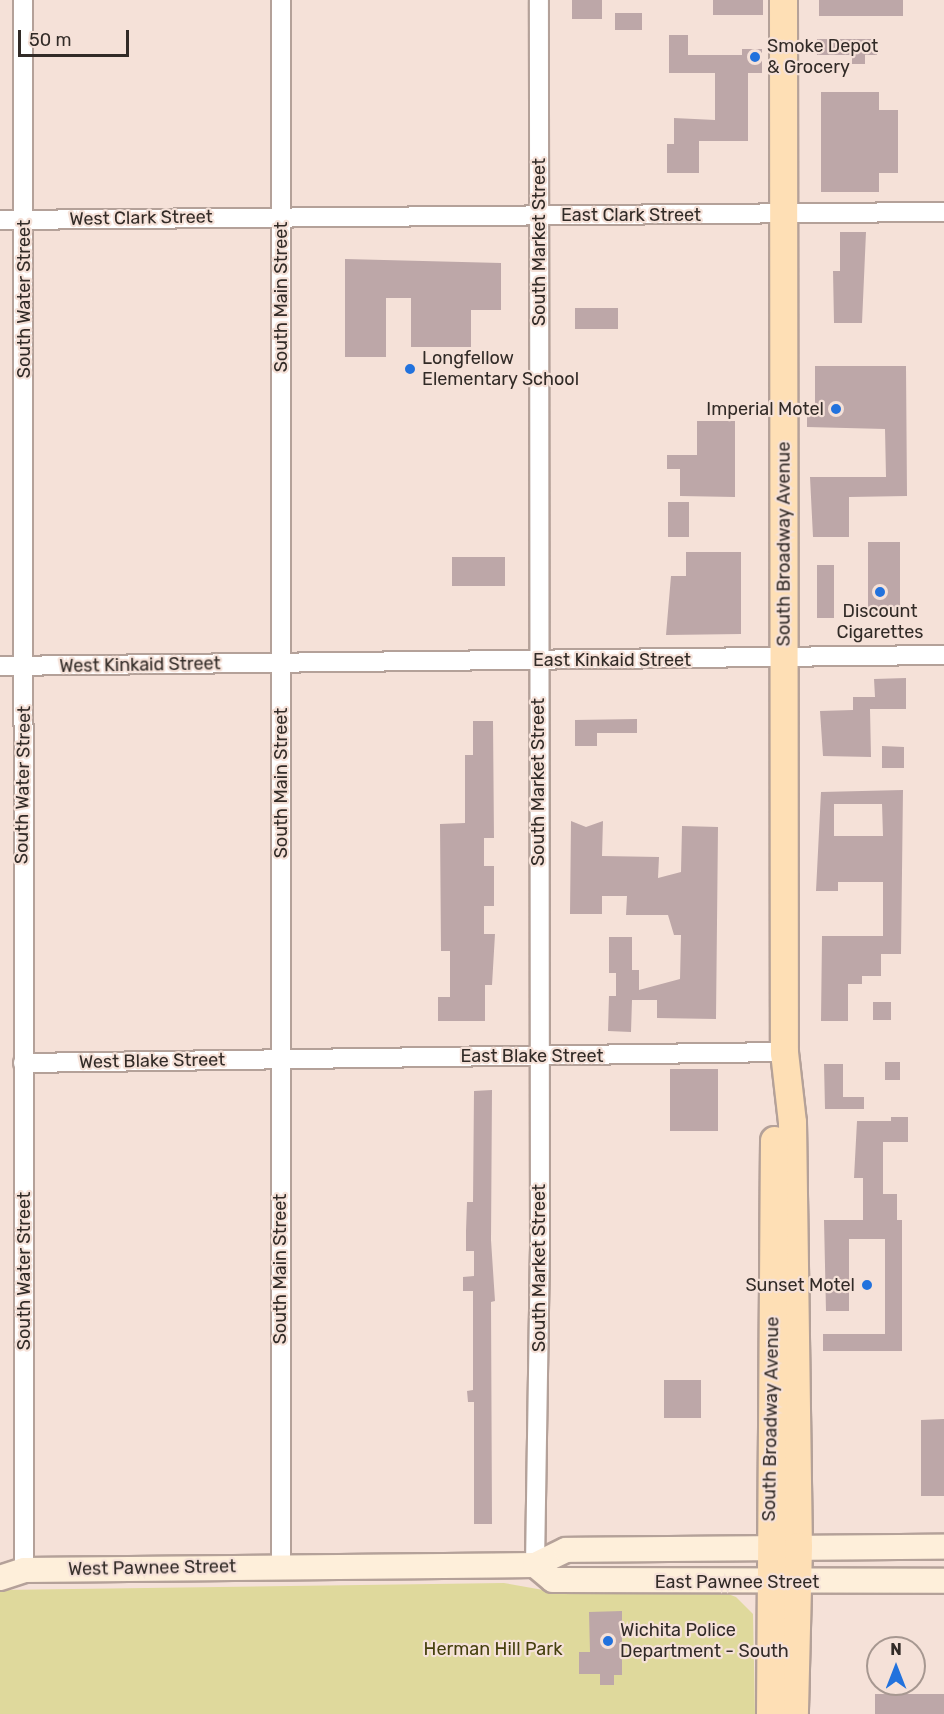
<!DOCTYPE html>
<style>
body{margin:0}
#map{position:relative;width:944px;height:1714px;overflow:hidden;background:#f5e1d8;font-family:Rubik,sans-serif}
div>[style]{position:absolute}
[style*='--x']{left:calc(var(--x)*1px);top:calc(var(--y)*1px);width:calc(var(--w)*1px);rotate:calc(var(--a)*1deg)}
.green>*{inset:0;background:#dfd99c}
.building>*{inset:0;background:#bda7a8}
.roads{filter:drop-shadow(2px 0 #b4a199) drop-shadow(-2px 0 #b4a199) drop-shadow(0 2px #b4a199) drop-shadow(0 -2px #b4a199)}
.street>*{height:18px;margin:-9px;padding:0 9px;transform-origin:9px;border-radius:9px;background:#fff}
.secondary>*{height:24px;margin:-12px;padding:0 12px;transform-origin:12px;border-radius:12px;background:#feefda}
.primary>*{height:27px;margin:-13.5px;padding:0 13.5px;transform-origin:13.5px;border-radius:13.5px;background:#fedfb5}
.dots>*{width:16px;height:16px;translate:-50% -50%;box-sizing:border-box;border:3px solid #f5e1d8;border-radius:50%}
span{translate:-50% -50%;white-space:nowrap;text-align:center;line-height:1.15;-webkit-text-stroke:4.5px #f5e1d8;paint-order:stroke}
.poi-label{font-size:18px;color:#322b27}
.left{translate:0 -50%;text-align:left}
.right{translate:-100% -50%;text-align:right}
.street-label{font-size:18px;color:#322b27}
.park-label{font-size:18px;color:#45400d}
.north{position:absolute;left:866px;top:1636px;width:60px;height:60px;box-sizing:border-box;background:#f5e1d8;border:2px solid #a79891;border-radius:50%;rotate:0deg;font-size:16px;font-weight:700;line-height:24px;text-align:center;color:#322b27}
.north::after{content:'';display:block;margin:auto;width:21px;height:27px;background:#2272dd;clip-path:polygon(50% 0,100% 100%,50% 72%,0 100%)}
.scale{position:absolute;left:18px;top:30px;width:111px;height:27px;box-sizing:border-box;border:3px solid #322b27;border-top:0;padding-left:8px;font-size:18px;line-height:21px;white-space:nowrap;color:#322b27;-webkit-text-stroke:4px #f5e1d8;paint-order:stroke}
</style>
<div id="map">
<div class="green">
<i style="clip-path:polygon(504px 1583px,560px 1593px,723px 1592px,736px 1597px,753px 1614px,755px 1714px,0 1714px,0 1590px)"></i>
</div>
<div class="building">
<i style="clip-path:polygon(572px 0,602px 0,602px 19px,572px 19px)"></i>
<i style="clip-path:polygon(713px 0,763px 0,763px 15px,713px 15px)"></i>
<i style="clip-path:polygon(819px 0,903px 0,903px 16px,819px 16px)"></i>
<i style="clip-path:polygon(615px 13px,642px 13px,642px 30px,615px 30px)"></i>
<i style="clip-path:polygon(669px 35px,688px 35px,688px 55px,742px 55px,742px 49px,762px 49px,762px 73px,748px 73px,748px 141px,699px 141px,699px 173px,667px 173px,667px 144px,674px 144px,674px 118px,715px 120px,715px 73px,669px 73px)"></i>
<i style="clip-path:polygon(817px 39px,877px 39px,877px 55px,865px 55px,865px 64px,852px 64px,852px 55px,817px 55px)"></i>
<i style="clip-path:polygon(821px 92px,879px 92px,879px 110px,898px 110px,898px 173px,879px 173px,879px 192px,821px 192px)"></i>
<i style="clip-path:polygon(840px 232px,866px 232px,862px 323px,834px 323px,833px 271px,840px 271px)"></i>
<i style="clip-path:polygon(345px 259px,501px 263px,501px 310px,471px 310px,471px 347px,411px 347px,411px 298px,386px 298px,386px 357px,345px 357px)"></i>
<i style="clip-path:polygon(575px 308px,618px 308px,618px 329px,575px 329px)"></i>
<i style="clip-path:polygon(815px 366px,906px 366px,907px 496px,849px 497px,849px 537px,813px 537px,810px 477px,886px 477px,885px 429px,807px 427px,807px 407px,815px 407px)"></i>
<i style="clip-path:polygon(697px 421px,735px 421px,735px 497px,680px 496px,680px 469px,667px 469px,667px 455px,697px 455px)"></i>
<i style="clip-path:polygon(668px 502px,689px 502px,689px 537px,668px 537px)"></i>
<i style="clip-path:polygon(868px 542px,900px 542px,900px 617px,868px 617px)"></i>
<i style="clip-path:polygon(686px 552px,741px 552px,741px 634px,666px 635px,671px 576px,686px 576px)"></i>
<i style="clip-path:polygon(452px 557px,505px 557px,505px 586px,452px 586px)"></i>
<i style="clip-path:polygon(817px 565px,834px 565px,834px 618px,817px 618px)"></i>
<i style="clip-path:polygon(906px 678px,906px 709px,870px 709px,871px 757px,823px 756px,820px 711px,853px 710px,853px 697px,875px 697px,874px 679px)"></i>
<i style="clip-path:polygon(637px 719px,637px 733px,597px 733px,597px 746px,575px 746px,575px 720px)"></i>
<i style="clip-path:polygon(473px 721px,493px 721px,494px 838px,484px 838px,484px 866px,494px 866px,494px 906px,484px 906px,484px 934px,495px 934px,492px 985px,485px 985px,485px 1021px,438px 1021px,438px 997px,450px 997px,450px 951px,441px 951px,440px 824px,465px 823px,465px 755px,473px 755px)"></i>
<i style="clip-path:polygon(882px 746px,904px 747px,904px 768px,882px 768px)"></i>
<i style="clip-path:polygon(evenodd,903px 790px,901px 954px,881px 954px,881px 976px,862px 976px,862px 984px,848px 984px,848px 1021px,821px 1021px,822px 936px,883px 936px,883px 882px,838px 882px,838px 891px,816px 891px,821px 792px,903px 790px,834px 804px,882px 804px,883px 836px,834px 836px,834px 804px)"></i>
<i style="clip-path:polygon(571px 821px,586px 827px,603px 821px,602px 856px,659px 857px,658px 878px,681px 872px,682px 826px,718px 827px,716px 1019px,657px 1018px,657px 1000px,632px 1000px,631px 1032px,608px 1031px,609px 996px,616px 996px,616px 973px,609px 973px,609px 937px,632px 937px,632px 970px,639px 970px,639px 990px,680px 979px,681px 935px,674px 935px,668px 915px,626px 915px,627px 896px,602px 896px,602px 914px,570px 914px)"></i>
<i style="clip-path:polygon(873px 1002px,891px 1002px,891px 1020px,873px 1020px)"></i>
<i style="clip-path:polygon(885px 1062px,900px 1062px,900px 1080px,885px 1080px)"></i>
<i style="clip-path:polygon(824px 1064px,843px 1064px,843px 1097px,864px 1097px,864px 1109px,825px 1109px)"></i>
<i style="clip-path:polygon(670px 1069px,718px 1069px,718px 1131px,670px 1131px)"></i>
<i style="clip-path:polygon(492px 1090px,491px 1240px,495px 1301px,491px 1302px,492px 1524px,474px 1524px,474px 1402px,468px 1402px,467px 1391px,473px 1390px,473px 1291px,463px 1291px,463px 1277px,474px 1276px,474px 1251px,466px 1251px,466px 1231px,467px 1202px,473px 1202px,474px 1091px)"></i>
<i style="clip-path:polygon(891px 1117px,908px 1117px,908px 1142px,883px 1142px,883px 1194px,897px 1194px,897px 1220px,902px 1220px,902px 1351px,823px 1351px,823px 1334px,885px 1334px,885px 1239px,849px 1239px,849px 1311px,826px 1311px,824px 1220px,863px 1220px,863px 1178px,854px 1178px,857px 1121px,891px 1121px)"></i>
<i style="clip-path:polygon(664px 1380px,701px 1380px,701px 1418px,664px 1418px)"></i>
<i style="clip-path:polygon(944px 1419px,944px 1496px,921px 1496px,921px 1420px)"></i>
<i style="clip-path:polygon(622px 1611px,622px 1675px,614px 1675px,614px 1685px,600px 1685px,600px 1674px,579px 1674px,579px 1652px,590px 1652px,589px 1612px)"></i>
<i style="clip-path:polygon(875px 1694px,944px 1694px,944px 1714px,875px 1714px)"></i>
</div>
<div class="roads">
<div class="street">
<i style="--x:23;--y:0;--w:1570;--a:89.96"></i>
<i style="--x:281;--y:0;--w:1566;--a:90"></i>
<i style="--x:0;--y:220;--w:944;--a:-0.49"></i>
<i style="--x:0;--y:666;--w:944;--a:-0.67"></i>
<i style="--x:23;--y:1063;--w:761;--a:-0.83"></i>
<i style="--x:535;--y:1565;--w:316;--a:-89.1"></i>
<i style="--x:540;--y:1249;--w:1249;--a:-90.05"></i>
</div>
<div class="secondary">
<i style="--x:535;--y:1565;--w:23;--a:40"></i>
<i style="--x:553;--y:1580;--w:391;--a:0.1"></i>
<i style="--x:0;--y:1578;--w:25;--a:-18"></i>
<i style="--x:24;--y:1570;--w:511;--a:-0.56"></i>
<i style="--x:535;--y:1565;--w:34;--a:-26"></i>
<i style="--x:566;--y:1550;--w:378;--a:-0.5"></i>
</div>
<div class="primary">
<i style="--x:783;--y:0;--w:1052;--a:89.95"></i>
<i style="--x:784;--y:1052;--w:70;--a:83.5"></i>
<i style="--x:792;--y:1122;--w:424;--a:89.2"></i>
<i style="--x:798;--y:1546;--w:168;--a:91.4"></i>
<i style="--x:770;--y:1714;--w:574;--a:-89.6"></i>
</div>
</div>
<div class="dots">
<i style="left:755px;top:57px;background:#2272dd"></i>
<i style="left:410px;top:369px;background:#2272dd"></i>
<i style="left:836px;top:409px;background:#2272dd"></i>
<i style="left:880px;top:592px;background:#2272dd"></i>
<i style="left:867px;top:1285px;background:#2272dd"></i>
<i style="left:608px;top:1641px;background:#2272dd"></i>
</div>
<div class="poi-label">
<span class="left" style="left:767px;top:57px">Smoke Depot<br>&amp; Grocery</span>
<span class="left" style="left:422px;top:369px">Longfellow<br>Elementary School</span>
<span class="right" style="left:824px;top:409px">Imperial Motel</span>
<span style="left:880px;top:622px">Discount<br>Cigarettes</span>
<span class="right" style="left:855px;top:1285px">Sunset Motel</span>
<span class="left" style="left:620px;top:1641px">Wichita Police<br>Department - South</span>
</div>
<div class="street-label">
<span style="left:631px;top:215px">East Clark Street</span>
<span style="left:141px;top:218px;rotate:-1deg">West Clark Street</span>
<span style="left:539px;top:242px;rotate:-90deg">South Market Street</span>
<span style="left:281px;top:297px;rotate:-90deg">South Main Street</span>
<span style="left:24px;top:299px;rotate:-90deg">South Water Street</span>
<span style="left:784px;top:544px;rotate:-90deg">South Broadway Avenue</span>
<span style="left:612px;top:660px">East Kinkaid Street</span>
<span style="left:140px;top:665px;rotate:-1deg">West Kinkaid Street</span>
<span style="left:538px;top:782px;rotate:-90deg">South Market Street</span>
<span style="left:281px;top:783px;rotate:-90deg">South Main Street</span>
<span style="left:23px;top:785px;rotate:-89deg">South Water Street</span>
<span style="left:532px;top:1056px">East Blake Street</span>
<span style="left:152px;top:1061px;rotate:-1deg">West Blake Street</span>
<span style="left:539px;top:1268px;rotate:-90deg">South Market Street</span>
<span style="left:280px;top:1269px;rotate:-90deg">South Main Street</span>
<span style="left:24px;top:1271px;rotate:-90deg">South Water Street</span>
<span style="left:771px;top:1419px;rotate:-89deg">South Broadway Avenue</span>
<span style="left:152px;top:1568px;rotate:-1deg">West Pawnee Street</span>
<span style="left:737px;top:1582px">East Pawnee Street</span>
</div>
<div class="park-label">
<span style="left:493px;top:1649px">Herman Hill Park</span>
</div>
<div class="north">N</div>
<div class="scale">50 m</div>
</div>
